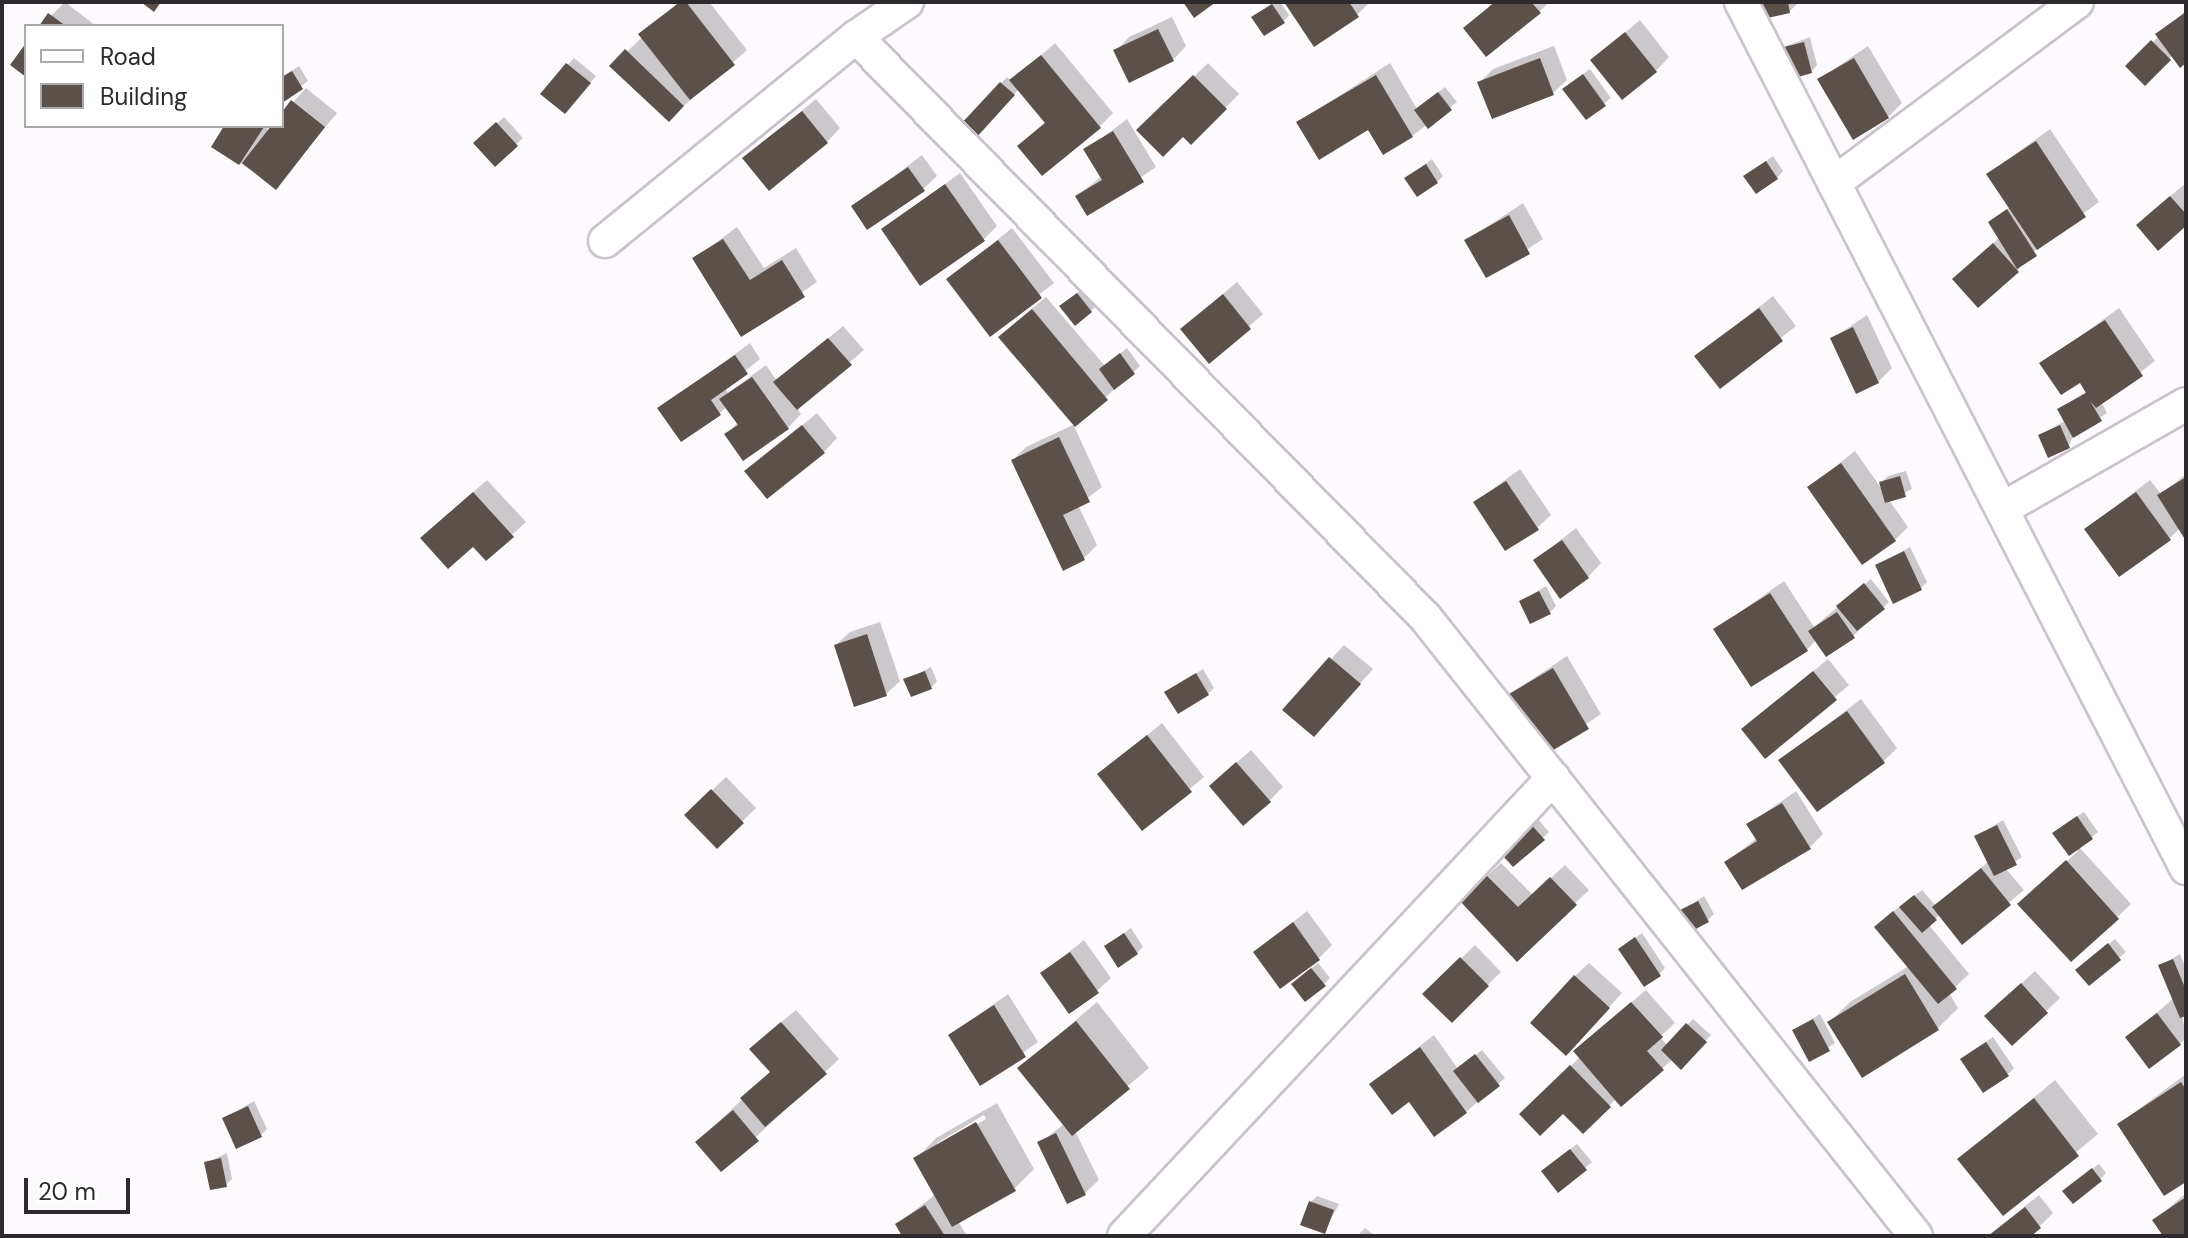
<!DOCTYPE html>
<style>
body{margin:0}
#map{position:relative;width:2188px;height:1238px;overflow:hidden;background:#fdfafe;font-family:"DM Sans",sans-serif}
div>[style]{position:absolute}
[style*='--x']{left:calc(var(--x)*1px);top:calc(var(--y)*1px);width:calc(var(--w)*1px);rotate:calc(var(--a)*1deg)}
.shadow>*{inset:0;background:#0003}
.building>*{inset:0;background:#5c504b}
.roads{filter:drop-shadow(2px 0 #cac2cd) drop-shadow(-2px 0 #cac2cd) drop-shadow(0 2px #cac2cd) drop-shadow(0 -2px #cac2cd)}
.street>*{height:32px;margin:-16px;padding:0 16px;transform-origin:16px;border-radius:16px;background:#fff}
span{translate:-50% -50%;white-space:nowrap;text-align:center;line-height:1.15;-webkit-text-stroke:8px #fff;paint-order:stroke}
.frame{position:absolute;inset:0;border:4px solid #2d2a2e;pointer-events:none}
.legend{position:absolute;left:24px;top:24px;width:260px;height:104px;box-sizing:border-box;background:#fff;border:2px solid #abaaab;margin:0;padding:10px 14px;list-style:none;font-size:24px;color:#2d2a2e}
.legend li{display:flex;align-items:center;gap:16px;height:40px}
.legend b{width:40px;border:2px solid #abaaab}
.scale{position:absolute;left:24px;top:1178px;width:106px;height:36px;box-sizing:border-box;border:4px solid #2d2a2e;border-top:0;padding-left:10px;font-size:24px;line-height:28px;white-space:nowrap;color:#2d2a2e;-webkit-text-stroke:6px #fff;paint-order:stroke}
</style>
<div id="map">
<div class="shadow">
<i style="clip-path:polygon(65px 2px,96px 26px,41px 26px)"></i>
<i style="clip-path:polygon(679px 2px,709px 2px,747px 50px,669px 119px,612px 66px)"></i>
<i style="clip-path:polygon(1274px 2px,1280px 2px,1289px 15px,1283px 22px,1253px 17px)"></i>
<i style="clip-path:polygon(1286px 2px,1370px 2px,1357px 15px)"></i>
<i style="clip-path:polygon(1494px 2px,1549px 2px,1539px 12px,1465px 28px)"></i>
<i style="clip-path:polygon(1756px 2px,1799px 2px,1789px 12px)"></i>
<i style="clip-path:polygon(2186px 10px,2186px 61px,2173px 55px,2145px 83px,2128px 66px)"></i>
<i style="clip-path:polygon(1172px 17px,1186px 46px,1173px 60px,1116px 51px,1129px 37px)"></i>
<i style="clip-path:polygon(1640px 20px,1669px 57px,1656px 71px,1593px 60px)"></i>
<i style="clip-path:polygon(1810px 37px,1817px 65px,1811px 72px,1779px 49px)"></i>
<i style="clip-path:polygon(1055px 43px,1113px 113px,1100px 126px,1020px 146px,1046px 121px,1019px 89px,975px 136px,963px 124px,1007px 77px,1012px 81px)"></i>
<i style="clip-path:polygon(1554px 46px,1567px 80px,1553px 93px,1493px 117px,1479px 83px,1493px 69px)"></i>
<i style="clip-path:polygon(1868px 46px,1902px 103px,1888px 117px,1820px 79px)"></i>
<i style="clip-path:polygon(574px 58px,596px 76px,571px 105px,543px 93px)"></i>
<i style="clip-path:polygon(1208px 63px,1239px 94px,1191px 142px,1183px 134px,1139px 130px)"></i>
<i style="clip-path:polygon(1390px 63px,1417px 109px,1445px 87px,1457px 102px,1412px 136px,1299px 122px)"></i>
<i style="clip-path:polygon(299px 66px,308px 81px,282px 100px,282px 77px)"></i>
<i style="clip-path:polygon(1590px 69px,1611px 98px,1586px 118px,1571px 83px)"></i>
<i style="clip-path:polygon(306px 88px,337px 113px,276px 187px,214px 146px,227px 126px,268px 126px,266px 136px,273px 126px,282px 126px,282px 115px)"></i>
<i style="clip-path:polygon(816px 99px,840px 128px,827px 142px,745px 158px)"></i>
<i style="clip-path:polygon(504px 117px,523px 138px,495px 164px,476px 143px)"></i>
<i style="clip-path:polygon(1127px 119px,1156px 167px,1088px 213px,1077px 196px,1102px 176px,1086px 150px)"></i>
<i style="clip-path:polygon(2050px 129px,2099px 202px,2040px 245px,2017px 271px,1968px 266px,2000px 237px,1990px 222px,2010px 207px,1988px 174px)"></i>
<i style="clip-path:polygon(922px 155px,937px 176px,923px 189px,854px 207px)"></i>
<i style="clip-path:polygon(1773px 156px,1783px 171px,1777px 178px,1746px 176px)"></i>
<i style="clip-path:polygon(1432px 159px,1443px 176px,1437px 182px,1407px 178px)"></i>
<i style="clip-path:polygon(960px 173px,997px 226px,984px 239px,884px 229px)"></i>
<i style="clip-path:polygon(2185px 184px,2186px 224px,2138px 225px,2152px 211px)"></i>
<i style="clip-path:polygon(1523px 203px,1543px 239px,1487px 276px,1467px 240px)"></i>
<i style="clip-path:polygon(737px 227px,764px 268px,796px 248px,817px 282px,742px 334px,694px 259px)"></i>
<i style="clip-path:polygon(1012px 228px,1054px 283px,990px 334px,948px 280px)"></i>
<i style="clip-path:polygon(1237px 282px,1263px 314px,1209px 361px,1182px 329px)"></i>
<i style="clip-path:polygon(1084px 288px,1097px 305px,1091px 311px,1068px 300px)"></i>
<i style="clip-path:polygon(1773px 296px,1796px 326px,1720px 386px,1697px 356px)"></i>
<i style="clip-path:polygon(1046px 297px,1105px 366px,1127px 348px,1140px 366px,1074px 426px,1102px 487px,1078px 505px,1097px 545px,1083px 559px,1013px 460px,1026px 447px,1075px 424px,1014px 324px)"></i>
<i style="clip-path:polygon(2119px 308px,2155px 361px,2101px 402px,2107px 413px,2073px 436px,2069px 446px,2041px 435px,2066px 420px,2059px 410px,2087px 391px,2080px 380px,2042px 364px)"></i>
<i style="clip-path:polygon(1867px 315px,1892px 368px,1878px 382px,1833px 338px)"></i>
<i style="clip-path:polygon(843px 326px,864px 350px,796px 408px,801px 414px,788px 428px,727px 434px,738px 422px,727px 406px,720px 413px,660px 409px,750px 343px,760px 359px,725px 387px,728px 393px,766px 365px,777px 381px)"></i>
<i style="clip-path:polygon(817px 413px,837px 438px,824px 452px,747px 471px)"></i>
<i style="clip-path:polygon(1855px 451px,1884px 492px,1882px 482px,1888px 476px,1906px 471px,1912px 489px,1889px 500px,1908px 527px,1895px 540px,1810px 487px)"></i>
<i style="clip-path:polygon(1520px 469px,1551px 515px,1537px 528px,1475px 502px)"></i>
<i style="clip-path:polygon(2186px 474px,2186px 538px,2180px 528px,2169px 539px,2086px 529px,2150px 480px,2161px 494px)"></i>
<i style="clip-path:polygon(487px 480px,526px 522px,512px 535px,473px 544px,436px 525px)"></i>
<i style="clip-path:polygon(1576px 528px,1601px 563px,1588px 577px,1535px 560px)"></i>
<i style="clip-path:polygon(1910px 547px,1927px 582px,1921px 588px,1878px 566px)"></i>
<i style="clip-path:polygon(1871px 579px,1889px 602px,1853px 636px,1816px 640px,1807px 650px,1716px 629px,1784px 581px,1814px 627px)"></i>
<i style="clip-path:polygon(1546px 586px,1556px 606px,1549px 613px,1522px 601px)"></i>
<i style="clip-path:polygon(880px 622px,900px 681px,886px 694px,836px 645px,850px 632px)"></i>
<i style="clip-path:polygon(1344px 645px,1373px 669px,1327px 721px,1285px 710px)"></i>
<i style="clip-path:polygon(1567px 656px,1601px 714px,1539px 756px,1504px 698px)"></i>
<i style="clip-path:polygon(1828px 659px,1849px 685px,1765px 756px,1744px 729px)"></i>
<i style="clip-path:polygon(931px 667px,937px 681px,931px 688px,906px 680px)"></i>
<i style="clip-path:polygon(1203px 669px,1214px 688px,1208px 694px,1167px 692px)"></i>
<i style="clip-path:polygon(1861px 699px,1897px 748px,1883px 762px,1781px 760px)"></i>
<i style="clip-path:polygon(1162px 723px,1204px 777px,1143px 828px,1100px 774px)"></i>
<i style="clip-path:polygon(1251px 750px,1283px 787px,1269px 801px,1225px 773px)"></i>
<i style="clip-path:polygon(726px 777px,756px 808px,717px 846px,700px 802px)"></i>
<i style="clip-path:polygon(1796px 791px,1823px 834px,1810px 847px,1726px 862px,1757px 838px,1749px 824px)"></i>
<i style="clip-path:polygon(2084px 812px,2098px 832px,2079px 847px,2131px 904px,2071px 960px,2033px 891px,2078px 851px,2061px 827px)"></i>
<i style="clip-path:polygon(1535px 816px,1549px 832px,1513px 865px)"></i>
<i style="clip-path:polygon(2003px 820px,2022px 857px,2005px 868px,2024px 890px,1962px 942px,1940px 914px,1929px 925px,1969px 974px,1949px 993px,1958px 1008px,1938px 1028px,1862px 1075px,1830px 1022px,1850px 1002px,1909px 966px,1890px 914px,1922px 890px,1936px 906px,1989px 861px,1976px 837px)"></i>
<i style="clip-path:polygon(1501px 863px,1533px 895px,1565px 865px,1589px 890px,1517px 959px,1475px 887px)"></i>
<i style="clip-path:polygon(1704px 896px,1714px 914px,1708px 920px,1682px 911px)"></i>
<i style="clip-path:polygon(1307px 911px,1332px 945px,1318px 959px,1255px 952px)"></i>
<i style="clip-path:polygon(1131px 928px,1143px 947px,1137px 953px,1107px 946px)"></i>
<i style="clip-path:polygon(1642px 933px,1665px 968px,1659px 974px,1620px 949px)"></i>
<i style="clip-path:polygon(2115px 939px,2126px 952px,2089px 983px,2084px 964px)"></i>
<i style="clip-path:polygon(1084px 940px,1111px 978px,1097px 991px,1043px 973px)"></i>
<i style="clip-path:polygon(1475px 945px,1501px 972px,1452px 1020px,1425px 994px)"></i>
<i style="clip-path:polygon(2180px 954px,2186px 969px,2182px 1015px,2186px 1037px,2180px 1044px,2127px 1037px,2173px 999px,2160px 966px)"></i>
<i style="clip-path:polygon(1318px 963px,1330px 978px,1324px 984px,1300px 978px)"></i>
<i style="clip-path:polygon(1589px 963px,1622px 993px,1579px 1040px,1575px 976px)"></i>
<i style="clip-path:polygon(2035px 971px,2060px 998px,2012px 1043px,2000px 1003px)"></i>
<i style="clip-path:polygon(1646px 990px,1675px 1023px,1660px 1037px,1668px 1046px,1693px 1019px,1711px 1035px,1681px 1067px,1673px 1059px,1622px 1104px,1617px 1098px,1583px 1131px,1564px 1111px,1522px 1114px,1580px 1057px,1589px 1038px)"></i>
<i style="clip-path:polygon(1008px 994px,1038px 1042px,981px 1083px,950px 1035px)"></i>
<i style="clip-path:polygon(1097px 1002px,1149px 1068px,1075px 1131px,1099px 1180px,1085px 1193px,1040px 1143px,1064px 1124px,1019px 1069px)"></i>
<i style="clip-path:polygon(796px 1010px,839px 1059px,721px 1170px,711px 1129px,772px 1071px,765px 1035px)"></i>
<i style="clip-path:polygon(1820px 1014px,1835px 1043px,1810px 1060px,1795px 1030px)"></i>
<i style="clip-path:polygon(1434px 1035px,1458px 1069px,1482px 1050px,1505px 1078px,1466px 1112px,1409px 1100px,1372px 1084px)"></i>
<i style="clip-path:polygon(1993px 1037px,2014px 1068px,2008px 1074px,1969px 1053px)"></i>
<i style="clip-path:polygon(2186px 1074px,2186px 1179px,2119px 1124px)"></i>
<i style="clip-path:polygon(2055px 1080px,2098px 1134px,2003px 1213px,1960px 1159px)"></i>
<i style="clip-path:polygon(254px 1101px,267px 1129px,261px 1135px,225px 1118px)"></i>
<i style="clip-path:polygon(evenodd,997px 1103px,1034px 1169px,1014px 1189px,958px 1221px,967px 1236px,905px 1236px,897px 1224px,936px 1194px,916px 1159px,936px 1138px,997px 1103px,984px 1115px,986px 1119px,937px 1147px,937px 1143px,984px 1115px)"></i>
<i style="clip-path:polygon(1577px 1144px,1592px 1162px,1559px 1190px,1550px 1165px)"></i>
<i style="clip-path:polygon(227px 1153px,232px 1179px,226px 1185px,206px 1163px)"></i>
<i style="clip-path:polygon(2099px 1164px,2106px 1173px,2100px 1179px,2071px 1185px)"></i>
<i style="clip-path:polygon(2186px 1193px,2186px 1236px,2163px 1236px,2154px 1221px)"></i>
<i style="clip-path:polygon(2039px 1195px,2053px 1213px,2040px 1226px,2028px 1236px,1988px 1236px)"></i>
<i style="clip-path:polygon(1317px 1196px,1339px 1204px,1324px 1232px,1311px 1202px)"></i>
<i style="clip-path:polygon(1365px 1228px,1375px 1236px,1357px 1236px)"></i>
</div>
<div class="building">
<i style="clip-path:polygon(141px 2px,161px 2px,154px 12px)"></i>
<i style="clip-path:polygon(680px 2px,686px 2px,735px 65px,690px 100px,638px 34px)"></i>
<i style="clip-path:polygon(1183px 2px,1216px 2px,1194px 18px)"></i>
<i style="clip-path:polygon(1284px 2px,1349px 2px,1359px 17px,1314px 47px)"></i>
<i style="clip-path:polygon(1495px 2px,1531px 2px,1541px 13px,1486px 57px,1463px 28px)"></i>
<i style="clip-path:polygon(1754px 2px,1788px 2px,1790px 13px,1758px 20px)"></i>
<i style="clip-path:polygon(1272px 4px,1285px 23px,1264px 36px,1251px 17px)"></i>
<i style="clip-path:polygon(2186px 12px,2186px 63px,2180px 68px,2155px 34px)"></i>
<i style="clip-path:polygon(48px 13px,66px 26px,39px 26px)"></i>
<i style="clip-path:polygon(1158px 29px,1174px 61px,1129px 83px,1113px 50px)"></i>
<i style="clip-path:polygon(1625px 32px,1657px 72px,1622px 100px,1590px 60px)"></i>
<i style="clip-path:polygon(2151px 40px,2171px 60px,2145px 86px,2125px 66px)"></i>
<i style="clip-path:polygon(1804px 42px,1812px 73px,1784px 81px,1776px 49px)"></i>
<i style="clip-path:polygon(26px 43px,26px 77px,10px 65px)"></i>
<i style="clip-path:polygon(625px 49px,684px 106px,669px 122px,609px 66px)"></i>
<i style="clip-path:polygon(1041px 55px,1101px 128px,1042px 176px,1017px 146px,1045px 123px,1009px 80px)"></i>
<i style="clip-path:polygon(1540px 58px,1554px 95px,1492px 119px,1477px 82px)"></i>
<i style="clip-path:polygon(1854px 58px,1889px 118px,1853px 140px,1817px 79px)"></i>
<i style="clip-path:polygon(566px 63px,591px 83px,565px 114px,540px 94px)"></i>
<i style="clip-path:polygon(292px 71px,303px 89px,282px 103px,282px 77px)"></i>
<i style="clip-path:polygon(1583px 74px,1606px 106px,1586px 120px,1562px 89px)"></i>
<i style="clip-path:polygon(1193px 75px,1227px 109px,1191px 145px,1183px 137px,1163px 157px,1136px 130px)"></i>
<i style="clip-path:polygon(1376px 75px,1413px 137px,1383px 155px,1368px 130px,1319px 160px,1296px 122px)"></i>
<i style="clip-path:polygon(1000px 82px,1015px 95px,975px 139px,960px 125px)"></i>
<i style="clip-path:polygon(1438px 92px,1452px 110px,1428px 129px,1414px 110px)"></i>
<i style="clip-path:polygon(291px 100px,325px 127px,276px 190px,242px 163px,271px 126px,282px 126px,282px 112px)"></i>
<i style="clip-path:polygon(802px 111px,828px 143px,769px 191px,742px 158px)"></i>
<i style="clip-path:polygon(496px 122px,518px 146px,495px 167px,473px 143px)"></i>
<i style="clip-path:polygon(224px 126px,264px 127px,239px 165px,211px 147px)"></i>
<i style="clip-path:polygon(1113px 131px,1144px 182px,1087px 216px,1075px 196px,1102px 180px,1083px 149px)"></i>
<i style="clip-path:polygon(2036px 141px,2086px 217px,2037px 250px,1986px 174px)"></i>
<i style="clip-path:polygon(1766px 161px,1778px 179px,1756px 194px,1743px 176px)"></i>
<i style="clip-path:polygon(1426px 164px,1438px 183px,1417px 197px,1404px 178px)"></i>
<i style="clip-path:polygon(908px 167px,925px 191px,867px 230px,851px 206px)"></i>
<i style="clip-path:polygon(945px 184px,985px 241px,920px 286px,881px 229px)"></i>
<i style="clip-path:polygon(2170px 196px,2186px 214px,2186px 226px,2158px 251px,2136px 225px)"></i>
<i style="clip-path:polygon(2007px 209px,2037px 256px,2017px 269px,1988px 222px)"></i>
<i style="clip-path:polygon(1509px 215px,1530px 254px,1486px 278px,1464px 240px)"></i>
<i style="clip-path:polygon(723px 239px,750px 280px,782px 260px,805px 297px,741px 337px,692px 258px)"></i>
<i style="clip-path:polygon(998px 240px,1042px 298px,990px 337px,946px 279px)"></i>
<i style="clip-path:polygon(1993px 243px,2019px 272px,1978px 308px,1952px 279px)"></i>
<i style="clip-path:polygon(1077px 293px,1092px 312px,1075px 326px,1059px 306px)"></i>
<i style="clip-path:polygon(1223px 294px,1251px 329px,1209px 364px,1180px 329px)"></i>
<i style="clip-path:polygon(1759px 308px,1783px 341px,1720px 389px,1694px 356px)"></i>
<i style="clip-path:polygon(1032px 309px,1108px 400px,1075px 427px,998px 337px)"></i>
<i style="clip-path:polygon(2105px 320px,2143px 376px,2096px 408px,2090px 401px,2102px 421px,2073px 438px,2057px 409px,2086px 393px,2080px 383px,2061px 395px,2039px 363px)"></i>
<i style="clip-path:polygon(1853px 327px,1879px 383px,1856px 394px,1830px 338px)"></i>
<i style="clip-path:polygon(828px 338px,852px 365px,797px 410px,773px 382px)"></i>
<i style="clip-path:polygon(1120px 353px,1135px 374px,1114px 390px,1099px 369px)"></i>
<i style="clip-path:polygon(735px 355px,748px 374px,711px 400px,721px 415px,681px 442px,657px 408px)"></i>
<i style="clip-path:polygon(752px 377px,789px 429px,743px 461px,724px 434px,738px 425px,719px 399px)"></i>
<i style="clip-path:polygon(802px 425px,825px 453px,767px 499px,744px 471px)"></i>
<i style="clip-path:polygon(2060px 425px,2070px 448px,2048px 458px,2038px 435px)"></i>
<i style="clip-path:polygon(1059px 437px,1090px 502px,1063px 515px,1085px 560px,1063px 571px,1011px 460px)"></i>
<i style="clip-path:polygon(1841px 463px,1896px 541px,1862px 565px,1807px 487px)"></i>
<i style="clip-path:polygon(1900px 476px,1906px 497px,1885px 503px,1879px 482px)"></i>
<i style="clip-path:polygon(2186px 477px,2186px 541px,2157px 495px)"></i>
<i style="clip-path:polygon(1506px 481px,1539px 530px,1505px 551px,1473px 502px)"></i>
<i style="clip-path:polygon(473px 492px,514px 537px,486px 561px,473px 547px,448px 569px,420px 538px)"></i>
<i style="clip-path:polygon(2136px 492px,2171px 540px,2119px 577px,2084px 529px)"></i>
<i style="clip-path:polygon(1562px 540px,1589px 578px,1560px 599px,1533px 560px)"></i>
<i style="clip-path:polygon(1904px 551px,1922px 590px,1893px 604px,1875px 565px)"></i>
<i style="clip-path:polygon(1864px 583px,1885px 609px,1857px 631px,1836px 606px)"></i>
<i style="clip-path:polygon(1539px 591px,1551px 614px,1530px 624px,1519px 601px)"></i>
<i style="clip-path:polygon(1770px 593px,1808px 651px,1751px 687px,1713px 629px)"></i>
<i style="clip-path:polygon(1837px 612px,1855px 638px,1826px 657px,1808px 631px)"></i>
<i style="clip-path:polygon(867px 634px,887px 696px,854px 707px,834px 645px)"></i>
<i style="clip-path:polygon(1329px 657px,1361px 684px,1314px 737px,1282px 710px)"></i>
<i style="clip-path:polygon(1553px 668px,1589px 729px,1538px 759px,1502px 698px)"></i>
<i style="clip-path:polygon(925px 671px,932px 689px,911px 697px,903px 679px)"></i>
<i style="clip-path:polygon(1813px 671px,1837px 700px,1765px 759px,1741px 729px)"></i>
<i style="clip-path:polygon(1196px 673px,1209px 695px,1178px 714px,1164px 692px)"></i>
<i style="clip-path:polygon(1847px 711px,1885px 763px,1817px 812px,1778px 760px)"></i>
<i style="clip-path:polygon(1147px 735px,1192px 792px,1142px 831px,1097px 774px)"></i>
<i style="clip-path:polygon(1236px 762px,1271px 802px,1243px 826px,1209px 786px)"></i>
<i style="clip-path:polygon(711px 789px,744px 823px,717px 849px,684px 815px)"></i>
<i style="clip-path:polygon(1782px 803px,1811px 849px,1742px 890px,1724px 862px,1757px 841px,1746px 824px)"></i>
<i style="clip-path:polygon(2077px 816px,2093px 839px,2069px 856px,2052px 833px)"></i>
<i style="clip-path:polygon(1528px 821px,1545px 840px,1513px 867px,1496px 848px)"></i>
<i style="clip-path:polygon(1997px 825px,2017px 865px,1994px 876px,1974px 836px)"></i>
<i style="clip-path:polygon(2066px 860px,2119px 919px,2071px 962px,2017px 904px)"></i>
<i style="clip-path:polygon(1981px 868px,2011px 905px,1962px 945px,1932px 907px)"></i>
<i style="clip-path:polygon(1486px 875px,1518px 907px,1550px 877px,1577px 905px,1517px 962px,1459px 900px)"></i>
<i style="clip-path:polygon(1914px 895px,1937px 920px,1922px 933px,1899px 907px)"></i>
<i style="clip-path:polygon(1698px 901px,1709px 922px,1692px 931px,1680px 910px)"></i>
<i style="clip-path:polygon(1893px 911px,1957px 989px,1938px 1004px,1874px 927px)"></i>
<i style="clip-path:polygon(1293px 922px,1320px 960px,1280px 989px,1253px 952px)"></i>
<i style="clip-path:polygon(1124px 933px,1138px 954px,1118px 968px,1104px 946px)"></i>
<i style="clip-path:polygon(1635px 937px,1661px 976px,1644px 987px,1618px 949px)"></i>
<i style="clip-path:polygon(2108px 943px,2121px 960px,2089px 986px,2075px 970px)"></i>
<i style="clip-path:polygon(1070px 952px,1099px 993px,1069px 1014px,1040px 973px)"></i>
<i style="clip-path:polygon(1460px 957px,1489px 986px,1452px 1023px,1422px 994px)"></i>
<i style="clip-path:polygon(2173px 959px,2186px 990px,2186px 1016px,2180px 1018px,2158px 965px)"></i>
<i style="clip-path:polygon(1311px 968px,1326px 986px,1305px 1002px,1291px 984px)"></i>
<i style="clip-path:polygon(1905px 974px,1939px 1030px,1862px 1078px,1827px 1022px)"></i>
<i style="clip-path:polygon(1574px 975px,1610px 1008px,1566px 1056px,1530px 1023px)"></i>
<i style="clip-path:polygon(2021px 983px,2048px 1013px,2012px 1046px,1984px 1016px)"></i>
<i style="clip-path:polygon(1631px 1002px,1663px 1037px,1647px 1051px,1664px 1070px,1621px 1107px,1573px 1051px)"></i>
<i style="clip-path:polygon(994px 1005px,1026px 1057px,980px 1086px,948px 1035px)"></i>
<i style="clip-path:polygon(2157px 1013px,2181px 1045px,2149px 1069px,2125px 1037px)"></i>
<i style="clip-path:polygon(1813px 1019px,1830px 1051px,1809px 1062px,1792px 1030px)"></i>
<i style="clip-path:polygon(1076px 1021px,1130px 1089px,1072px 1136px,1017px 1068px)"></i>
<i style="clip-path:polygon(781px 1022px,827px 1074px,765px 1127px,740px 1098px,770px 1072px,749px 1049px)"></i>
<i style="clip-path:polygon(1686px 1023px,1707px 1042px,1681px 1070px,1661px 1050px)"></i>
<i style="clip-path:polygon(1986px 1042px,2009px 1076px,1983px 1093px,1960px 1059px)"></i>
<i style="clip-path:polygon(1420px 1047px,1467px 1113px,1434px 1137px,1409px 1102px,1392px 1115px,1369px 1084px)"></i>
<i style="clip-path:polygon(1475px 1054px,1500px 1086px,1478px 1103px,1453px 1071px)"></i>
<i style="clip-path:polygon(1570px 1065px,1611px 1107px,1583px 1134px,1563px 1114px,1540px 1136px,1519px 1114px)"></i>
<i style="clip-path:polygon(2181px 1082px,2186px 1090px,2186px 1182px,2164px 1196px,2117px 1124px)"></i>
<i style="clip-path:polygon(2034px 1098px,2079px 1156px,2003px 1216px,1957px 1159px)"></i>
<i style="clip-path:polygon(248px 1106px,262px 1137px,236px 1149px,222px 1118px)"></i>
<i style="clip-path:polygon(733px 1110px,759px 1141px,721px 1172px,695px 1142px)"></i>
<i style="clip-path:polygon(976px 1122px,1016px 1191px,952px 1227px,913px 1158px)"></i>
<i style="clip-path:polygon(1056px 1133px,1086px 1195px,1067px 1204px,1037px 1142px)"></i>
<i style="clip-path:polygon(1570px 1149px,1587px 1170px,1558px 1193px,1541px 1171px)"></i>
<i style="clip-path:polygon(221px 1158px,227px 1187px,210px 1190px,204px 1162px)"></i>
<i style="clip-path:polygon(2092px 1168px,2102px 1181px,2073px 1204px,2062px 1191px)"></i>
<i style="clip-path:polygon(2186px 1197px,2186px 1236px,2163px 1236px,2152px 1220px)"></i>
<i style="clip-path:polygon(1309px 1201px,1334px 1210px,1325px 1234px,1300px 1225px)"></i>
<i style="clip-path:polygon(925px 1205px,945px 1236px,902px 1236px,895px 1224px)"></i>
<i style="clip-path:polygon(2025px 1207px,2041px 1228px,2031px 1236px,1988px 1236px)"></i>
</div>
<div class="roads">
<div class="street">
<i style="--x:1741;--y:2;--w:974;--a:62.8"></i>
<i style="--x:856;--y:37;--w:813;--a:45.55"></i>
<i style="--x:1425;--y:617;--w:790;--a:51.58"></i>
<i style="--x:1834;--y:183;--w:303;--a:-36.7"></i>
<i style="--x:605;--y:241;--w:323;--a:-39.1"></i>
<i style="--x:856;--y:37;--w:62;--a:-34.5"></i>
<i style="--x:2002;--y:509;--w:212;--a:-29.7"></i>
<i style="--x:1124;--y:1236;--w:628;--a:-46.87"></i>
</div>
</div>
<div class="frame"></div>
<ul class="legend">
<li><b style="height:10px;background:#fff"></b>Road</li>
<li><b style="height:22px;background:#5c504b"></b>Building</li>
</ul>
<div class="scale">20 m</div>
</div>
